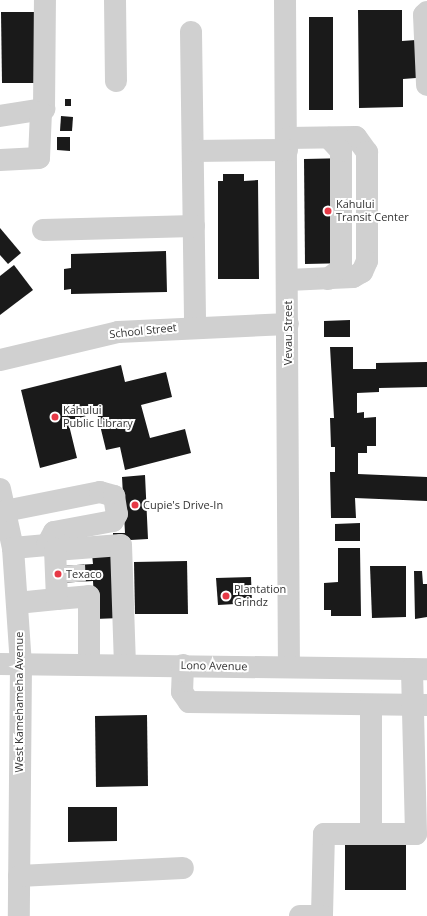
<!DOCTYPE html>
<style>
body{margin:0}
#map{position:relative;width:427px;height:916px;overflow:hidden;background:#fff;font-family:"Open Sans",sans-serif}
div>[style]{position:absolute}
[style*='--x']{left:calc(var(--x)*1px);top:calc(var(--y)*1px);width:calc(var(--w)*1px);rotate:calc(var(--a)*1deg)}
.building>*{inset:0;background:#1a1a1a}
.minor-tunnel>*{height:22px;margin-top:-11px;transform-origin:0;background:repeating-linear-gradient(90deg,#d6d6d6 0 22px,transparent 0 33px)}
.minor>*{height:22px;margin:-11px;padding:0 11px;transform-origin:11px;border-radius:11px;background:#d0d0d0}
.dots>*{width:11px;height:11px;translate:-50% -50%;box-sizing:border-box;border:2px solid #fff;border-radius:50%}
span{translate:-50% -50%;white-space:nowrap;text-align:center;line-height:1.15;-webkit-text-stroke:4px #fff;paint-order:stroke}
.poi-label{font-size:11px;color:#333}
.left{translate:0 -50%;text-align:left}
.street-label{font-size:11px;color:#333}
</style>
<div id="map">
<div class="building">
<i style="clip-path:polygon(358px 10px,402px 10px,402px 41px,416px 40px,416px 78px,403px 79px,403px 107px,359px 108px)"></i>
<i style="clip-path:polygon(1px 12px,40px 12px,40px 83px,2px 83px)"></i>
<i style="clip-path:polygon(309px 17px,333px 17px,333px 110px,309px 110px)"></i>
<i style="clip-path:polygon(65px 99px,71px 99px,71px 106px,65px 106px)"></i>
<i style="clip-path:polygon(61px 116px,73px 117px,72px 131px,60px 131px)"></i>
<i style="clip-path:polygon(57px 137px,70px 137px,70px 151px,57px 150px)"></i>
<i style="clip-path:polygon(350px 158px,351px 263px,305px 264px,304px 159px)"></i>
<i style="clip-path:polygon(223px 174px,244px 174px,244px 181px,258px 180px,259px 279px,218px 279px,218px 181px,223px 181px)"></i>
<i style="clip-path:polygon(0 228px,21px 253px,8px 264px,0 255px)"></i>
<i style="clip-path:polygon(166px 251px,167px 292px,71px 294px,71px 289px,64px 290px,64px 269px,71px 268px,71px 254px)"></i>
<i style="clip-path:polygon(14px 265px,33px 290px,0 315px,0 276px)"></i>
<i style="clip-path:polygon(350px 320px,350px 337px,324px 337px,324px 321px)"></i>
<i style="clip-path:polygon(330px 347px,353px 347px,353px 369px,376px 369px,376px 363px,427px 362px,427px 387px,379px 388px,379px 392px,357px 393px,357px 413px,364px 412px,364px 418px,376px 417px,376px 446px,367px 446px,367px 453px,358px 453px,358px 474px,427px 477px,427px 501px,355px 498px,356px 518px,331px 518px,330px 472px,335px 472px,335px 447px,331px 447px,330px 418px,334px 418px)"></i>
<i style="clip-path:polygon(121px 365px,125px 382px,166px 372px,172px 397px,141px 405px,150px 438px,185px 429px,191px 453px,125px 470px,120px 447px,106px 450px,97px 413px,68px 421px,77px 458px,40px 468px,21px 390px)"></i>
<i style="clip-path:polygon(145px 475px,148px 539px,113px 541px,113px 533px,125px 533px,122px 477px)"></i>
<i style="clip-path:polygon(360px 523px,360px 541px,335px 541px,335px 524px)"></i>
<i style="clip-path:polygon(338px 548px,360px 548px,361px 616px,331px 616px,331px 610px,324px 610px,324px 583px,338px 582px)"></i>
<i style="clip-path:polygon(117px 552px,120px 618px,95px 619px,93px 581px,59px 583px,59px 566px,93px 564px,92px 554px)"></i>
<i style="clip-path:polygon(187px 561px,188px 614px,135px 614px,134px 562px)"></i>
<i style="clip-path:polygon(370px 566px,406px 566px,406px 617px,372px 618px)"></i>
<i style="clip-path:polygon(414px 571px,422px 571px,423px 584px,427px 584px,427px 617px,415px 619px)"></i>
<i style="clip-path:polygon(251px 577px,252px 603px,218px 605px,216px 578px)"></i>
<i style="clip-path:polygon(147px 715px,148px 786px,96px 787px,95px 716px)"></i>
<i style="clip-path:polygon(68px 807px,117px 807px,117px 841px,68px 842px)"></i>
<i style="clip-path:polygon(406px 843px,406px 890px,345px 890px,345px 844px)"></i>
</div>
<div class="minor-tunnel">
<i style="--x:74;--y:565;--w:17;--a:87"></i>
</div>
<div class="minor">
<i style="--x:115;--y:0;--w:81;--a:89.3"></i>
<i style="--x:285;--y:0;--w:667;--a:89.66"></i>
<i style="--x:427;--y:12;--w:4;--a:135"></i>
<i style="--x:424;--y:15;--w:70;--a:87.5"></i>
<i style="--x:191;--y:32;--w:294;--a:89.2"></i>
<i style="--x:0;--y:116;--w:45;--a:-9"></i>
<i style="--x:44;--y:109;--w:109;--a:-89.5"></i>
<i style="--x:287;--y:138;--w:69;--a:-0.8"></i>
<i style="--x:356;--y:137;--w:19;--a:54"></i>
<i style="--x:367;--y:152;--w:109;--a:90"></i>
<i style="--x:367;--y:261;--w:12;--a:114"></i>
<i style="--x:362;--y:272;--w:10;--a:151"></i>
<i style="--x:353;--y:277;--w:65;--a:177.4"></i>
<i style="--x:193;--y:151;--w:94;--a:-0.6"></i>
<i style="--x:0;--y:160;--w:39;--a:-3"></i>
<i style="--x:39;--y:158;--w:46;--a:-87.5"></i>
<i style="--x:43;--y:230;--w:151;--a:-1.5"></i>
<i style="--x:328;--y:279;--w:16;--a:-38"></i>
<i style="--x:341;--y:269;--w:118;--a:-90"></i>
<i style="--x:341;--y:151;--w:18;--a:-133"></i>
<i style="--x:0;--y:360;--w:121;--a:-13.3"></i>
<i style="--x:118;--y:332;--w:170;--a:-2.7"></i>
<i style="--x:0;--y:489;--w:60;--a:77.6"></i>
<i style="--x:13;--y:548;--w:116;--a:86.1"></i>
<i style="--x:21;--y:664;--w:252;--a:90.5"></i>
<i style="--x:5;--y:511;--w:97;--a:-11.3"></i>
<i style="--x:100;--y:492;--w:15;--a:16"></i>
<i style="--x:114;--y:496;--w:18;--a:81"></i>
<i style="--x:117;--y:514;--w:8;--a:120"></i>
<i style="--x:113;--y:521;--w:60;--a:169.4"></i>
<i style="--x:54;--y:532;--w:15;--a:118"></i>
<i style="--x:13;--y:548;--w:34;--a:-5"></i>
<i style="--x:47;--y:545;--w:9;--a:32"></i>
<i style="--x:55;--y:550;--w:66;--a:-4.3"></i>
<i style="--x:121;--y:545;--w:120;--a:88.1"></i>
<i style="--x:57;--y:599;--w:32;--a:-5"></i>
<i style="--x:89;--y:596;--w:68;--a:90"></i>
<i style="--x:17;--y:603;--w:40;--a:-5.7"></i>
<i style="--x:57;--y:599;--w:49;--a:-92.3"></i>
<i style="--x:0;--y:664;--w:427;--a:0.7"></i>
<i style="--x:183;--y:665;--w:27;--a:92"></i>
<i style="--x:182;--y:692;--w:12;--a:55"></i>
<i style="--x:189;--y:702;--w:238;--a:0.7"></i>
<i style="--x:371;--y:705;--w:128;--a:90"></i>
<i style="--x:19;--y:876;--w:164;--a:-2.8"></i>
<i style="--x:322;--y:915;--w:81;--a:-88.6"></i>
<i style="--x:324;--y:834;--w:92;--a:0"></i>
<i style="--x:416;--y:834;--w:165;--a:-91.4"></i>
<i style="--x:300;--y:916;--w:22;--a:0"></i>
</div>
<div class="dots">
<i style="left:328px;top:211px;background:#e63946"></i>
<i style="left:55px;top:417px;background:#e63946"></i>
<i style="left:135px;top:505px;background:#e63946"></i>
<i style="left:58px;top:574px;background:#e63946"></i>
<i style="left:226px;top:596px;background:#e63946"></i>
</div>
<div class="poi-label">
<span class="left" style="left:336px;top:211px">Kahului<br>Transit Center</span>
<span class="left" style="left:63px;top:417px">Kahului<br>Public Library</span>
<span class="left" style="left:143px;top:505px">Cupie's Drive-In</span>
<span class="left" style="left:66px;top:574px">Texaco</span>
<span class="left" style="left:234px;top:596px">Plantation<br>Grindz</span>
</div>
<div class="street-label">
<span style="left:143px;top:331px;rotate:-6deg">School Street</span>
<span style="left:288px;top:333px;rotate:-90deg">Vevau Street</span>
<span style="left:214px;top:666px;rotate:1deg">Lono Avenue</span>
<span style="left:19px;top:702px;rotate:-90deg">West Kamehameha Avenue</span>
</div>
</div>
